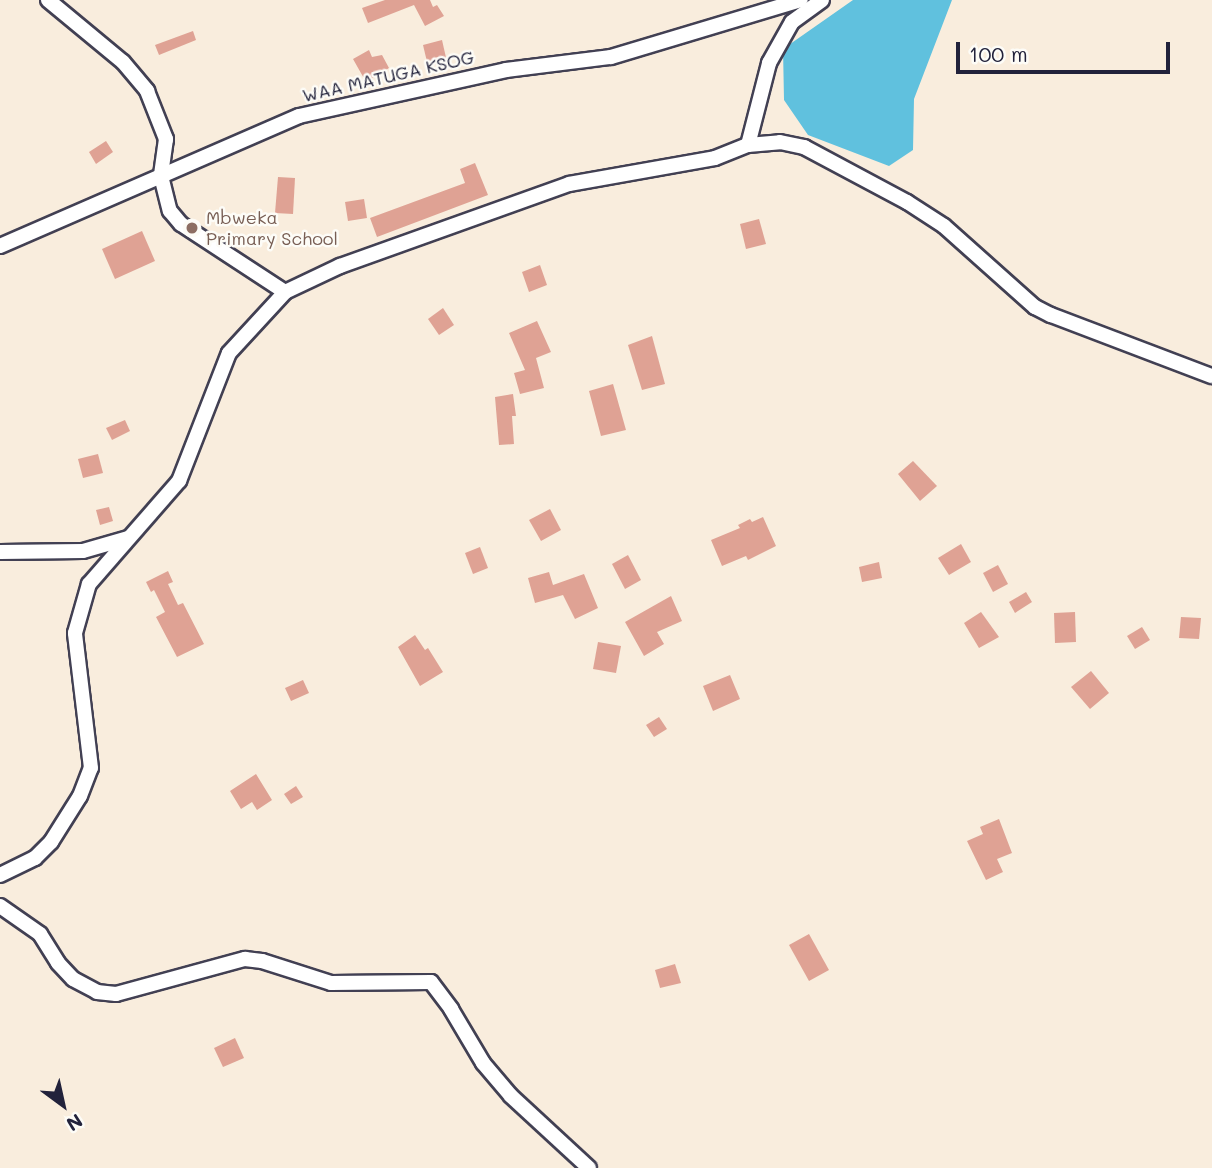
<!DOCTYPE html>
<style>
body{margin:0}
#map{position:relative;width:1212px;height:1168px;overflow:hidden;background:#f9eddd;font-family:Mali,sans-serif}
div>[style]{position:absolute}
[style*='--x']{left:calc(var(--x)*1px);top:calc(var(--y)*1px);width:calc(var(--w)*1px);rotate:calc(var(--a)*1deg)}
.water>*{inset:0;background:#60c1de}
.building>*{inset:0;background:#dfa294}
.roads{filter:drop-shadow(2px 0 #424053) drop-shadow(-2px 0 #424053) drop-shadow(0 2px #424053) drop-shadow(0 -2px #424053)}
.minor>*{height:14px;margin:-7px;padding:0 7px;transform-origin:7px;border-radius:7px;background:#fff}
.dots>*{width:19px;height:19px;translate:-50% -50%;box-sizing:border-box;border:4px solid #fdfcf7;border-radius:50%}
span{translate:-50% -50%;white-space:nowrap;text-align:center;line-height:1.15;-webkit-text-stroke:5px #fdfcf7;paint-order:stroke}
.street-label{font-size:18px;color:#22223b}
.education-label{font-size:18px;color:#785e54}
.left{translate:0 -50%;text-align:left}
.north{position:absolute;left:28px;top:1070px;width:70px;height:70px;-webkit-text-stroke:5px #fdfcf7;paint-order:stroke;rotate:147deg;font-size:19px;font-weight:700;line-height:28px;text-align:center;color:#22223b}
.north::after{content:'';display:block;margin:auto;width:24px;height:32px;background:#22223b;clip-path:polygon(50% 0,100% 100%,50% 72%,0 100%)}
.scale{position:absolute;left:956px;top:42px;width:214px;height:32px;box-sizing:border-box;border:4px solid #22223b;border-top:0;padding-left:9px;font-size:21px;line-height:24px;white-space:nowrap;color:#22223b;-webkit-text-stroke:5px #fdfcf7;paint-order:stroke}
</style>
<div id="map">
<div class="water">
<i style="clip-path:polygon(853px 0,952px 0,914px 99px,913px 150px,889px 166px,808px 135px,784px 100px,783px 49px)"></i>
</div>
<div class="building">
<i style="clip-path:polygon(385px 0,430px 0,433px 7px,437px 5px,444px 16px,425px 26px,414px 5px,368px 23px,362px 8px)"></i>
<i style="clip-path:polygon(193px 31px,196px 40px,159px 55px,155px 45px)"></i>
<i style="clip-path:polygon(442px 40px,447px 62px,428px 66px,423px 45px)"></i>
<i style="clip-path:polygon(369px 50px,372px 57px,382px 55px,389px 68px,366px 82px,353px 59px)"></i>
<i style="clip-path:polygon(106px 141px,113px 152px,96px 164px,89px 152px)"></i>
<i style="clip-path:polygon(475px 163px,488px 195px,377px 237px,370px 218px,465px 183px,460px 169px)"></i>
<i style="clip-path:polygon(278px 177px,295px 178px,293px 214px,275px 213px)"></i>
<i style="clip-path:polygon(364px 199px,367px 218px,348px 221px,345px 202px)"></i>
<i style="clip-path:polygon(759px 219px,766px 244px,746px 249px,740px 224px)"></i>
<i style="clip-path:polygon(142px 231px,155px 261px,115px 279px,102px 249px)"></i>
<i style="clip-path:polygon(540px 265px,547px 285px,529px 292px,522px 272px)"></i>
<i style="clip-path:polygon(443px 308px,454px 325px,439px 335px,428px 319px)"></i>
<i style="clip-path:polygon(537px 321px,551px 352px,536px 358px,544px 388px,520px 394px,514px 373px,525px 370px,509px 333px)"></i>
<i style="clip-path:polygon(652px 336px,665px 384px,642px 390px,628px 345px)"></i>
<i style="clip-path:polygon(613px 384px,626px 430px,601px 436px,589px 391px)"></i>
<i style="clip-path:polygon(513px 394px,516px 416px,512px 416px,514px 444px,499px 445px,495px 397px)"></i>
<i style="clip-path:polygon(125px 420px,130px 431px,112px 440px,106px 428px)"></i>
<i style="clip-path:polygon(98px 454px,103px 473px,83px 478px,78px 459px)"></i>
<i style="clip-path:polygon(913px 461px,937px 486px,920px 501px,898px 474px)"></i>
<i style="clip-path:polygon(109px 507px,113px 521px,100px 525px,96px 510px)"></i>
<i style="clip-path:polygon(550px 509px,561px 530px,541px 541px,529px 520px)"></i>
<i style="clip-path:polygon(763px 517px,776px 546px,748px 560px,746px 556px,722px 566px,711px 540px,740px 528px,738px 525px,750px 519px,752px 522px)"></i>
<i style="clip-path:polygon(961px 544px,971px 562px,949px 575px,938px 558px)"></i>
<i style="clip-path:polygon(480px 547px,488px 568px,473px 574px,465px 553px)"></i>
<i style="clip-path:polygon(628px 555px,641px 580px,625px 589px,612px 564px)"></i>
<i style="clip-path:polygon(879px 562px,882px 578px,862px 582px,859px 567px)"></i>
<i style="clip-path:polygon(998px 565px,1008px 584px,993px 592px,983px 573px)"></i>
<i style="clip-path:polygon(168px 571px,173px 582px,168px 584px,178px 605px,183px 603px,204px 644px,177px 657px,156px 617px,165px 612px,154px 590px,151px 592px,146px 582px)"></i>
<i style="clip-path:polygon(549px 572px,553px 585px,584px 574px,598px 608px,575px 619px,563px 595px,535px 603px,528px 578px)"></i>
<i style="clip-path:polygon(1026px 592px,1032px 602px,1015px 613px,1009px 602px)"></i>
<i style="clip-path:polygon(671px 596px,682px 621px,657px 632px,664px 644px,644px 656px,625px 622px)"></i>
<i style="clip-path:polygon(981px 612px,999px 637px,979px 648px,964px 623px)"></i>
<i style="clip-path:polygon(1075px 612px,1076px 642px,1055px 643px,1054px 613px)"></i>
<i style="clip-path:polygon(1181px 617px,1201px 618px,1199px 639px,1179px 638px)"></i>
<i style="clip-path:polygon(1142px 627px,1150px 640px,1135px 649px,1127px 636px)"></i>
<i style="clip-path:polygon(415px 635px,425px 650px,428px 648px,443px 672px,420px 686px,398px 647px)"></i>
<i style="clip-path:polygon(598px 642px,621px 646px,616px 673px,593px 669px)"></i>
<i style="clip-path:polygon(1091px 671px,1109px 693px,1090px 709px,1071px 687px)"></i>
<i style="clip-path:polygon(730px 675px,740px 699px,713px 711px,703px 686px)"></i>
<i style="clip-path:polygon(303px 680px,309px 693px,291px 701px,285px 688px)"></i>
<i style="clip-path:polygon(659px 717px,667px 729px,654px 737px,646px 725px)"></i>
<i style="clip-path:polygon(256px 774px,272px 800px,257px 810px,252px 802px,241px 809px,230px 791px)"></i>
<i style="clip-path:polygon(296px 786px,303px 797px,291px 804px,284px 794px)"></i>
<i style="clip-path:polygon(999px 819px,1012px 853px,997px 859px,1003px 872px,986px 880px,967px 841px,983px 834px,980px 827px)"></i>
<i style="clip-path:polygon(809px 934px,829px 970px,809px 981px,789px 945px)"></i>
<i style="clip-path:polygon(675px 964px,681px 983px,660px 988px,655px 970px)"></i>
<i style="clip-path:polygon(235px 1038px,244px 1058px,223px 1067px,214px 1048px)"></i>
</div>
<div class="roads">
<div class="minor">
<i style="--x:48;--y:0;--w:97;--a:39.6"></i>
<i style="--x:123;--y:62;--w:38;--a:50"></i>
<i style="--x:147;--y:91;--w:52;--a:68.4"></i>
<i style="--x:166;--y:139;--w:37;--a:98"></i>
<i style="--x:161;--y:176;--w:36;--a:76"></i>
<i style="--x:170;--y:211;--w:17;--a:50"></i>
<i style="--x:181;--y:224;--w:124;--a:33.2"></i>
<i style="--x:748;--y:145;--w:85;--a:-75.6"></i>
<i style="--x:769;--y:63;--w:47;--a:-60.7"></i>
<i style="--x:792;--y:22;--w:37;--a:-36"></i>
<i style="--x:0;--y:246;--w:326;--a:-23.5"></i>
<i style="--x:299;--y:116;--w:212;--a:-12.5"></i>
<i style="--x:506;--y:70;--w:106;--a:-7.1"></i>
<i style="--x:611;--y:57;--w:198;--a:-16.7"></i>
<i style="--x:0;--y:552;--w:83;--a:-0.7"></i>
<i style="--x:83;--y:551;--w:47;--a:-16.1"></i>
<i style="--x:0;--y:875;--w:39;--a:-26"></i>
<i style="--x:35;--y:858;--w:23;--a:-45"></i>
<i style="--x:51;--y:842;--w:54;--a:-57.8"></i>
<i style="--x:80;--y:796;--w:30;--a:-69"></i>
<i style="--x:91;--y:768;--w:136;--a:-96.8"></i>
<i style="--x:75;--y:633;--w:51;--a:-74.1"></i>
<i style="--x:89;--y:584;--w:137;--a:-48.9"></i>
<i style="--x:179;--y:481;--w:137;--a:-68.7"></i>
<i style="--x:229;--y:353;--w:83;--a:-47.4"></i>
<i style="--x:285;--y:292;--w:61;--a:-25.3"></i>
<i style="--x:340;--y:266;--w:243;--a:-19.7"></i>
<i style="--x:569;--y:184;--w:148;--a:-10.1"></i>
<i style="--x:715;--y:158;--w:35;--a:-22"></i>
<i style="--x:748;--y:145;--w:32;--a:-5"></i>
<i style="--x:780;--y:142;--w:25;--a:12"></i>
<i style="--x:804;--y:147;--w:117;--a:28.1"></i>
<i style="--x:907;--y:202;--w:44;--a:33"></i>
<i style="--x:944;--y:226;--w:122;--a:41.7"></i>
<i style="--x:1035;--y:307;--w:18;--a:27"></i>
<i style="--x:1051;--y:315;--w:172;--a:20.8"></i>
<i style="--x:0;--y:906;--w:49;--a:35"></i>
<i style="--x:40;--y:934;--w:34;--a:58"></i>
<i style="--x:58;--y:963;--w:22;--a:47"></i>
<i style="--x:73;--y:979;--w:27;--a:28"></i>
<i style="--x:97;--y:992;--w:19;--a:6"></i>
<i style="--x:116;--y:994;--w:134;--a:-15.2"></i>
<i style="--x:245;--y:959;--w:17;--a:7"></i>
<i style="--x:262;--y:961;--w:72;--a:17.7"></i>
<i style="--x:331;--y:983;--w:100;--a:-0.6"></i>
<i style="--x:431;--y:982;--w:34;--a:53"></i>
<i style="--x:451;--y:1009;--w:63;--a:59.3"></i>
<i style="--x:483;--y:1063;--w:43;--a:49.7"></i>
<i style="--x:511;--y:1096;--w:106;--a:42.7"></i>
</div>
</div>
<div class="dots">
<i style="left:192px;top:228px;background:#8d6e63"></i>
</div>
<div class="street-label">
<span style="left:388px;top:76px;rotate:-13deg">WAA MATUGA KSOG</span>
</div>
<div class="education-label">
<span class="left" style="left:206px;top:228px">Mbweka<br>Primary School</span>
</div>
<div class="north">N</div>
<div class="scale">100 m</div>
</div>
